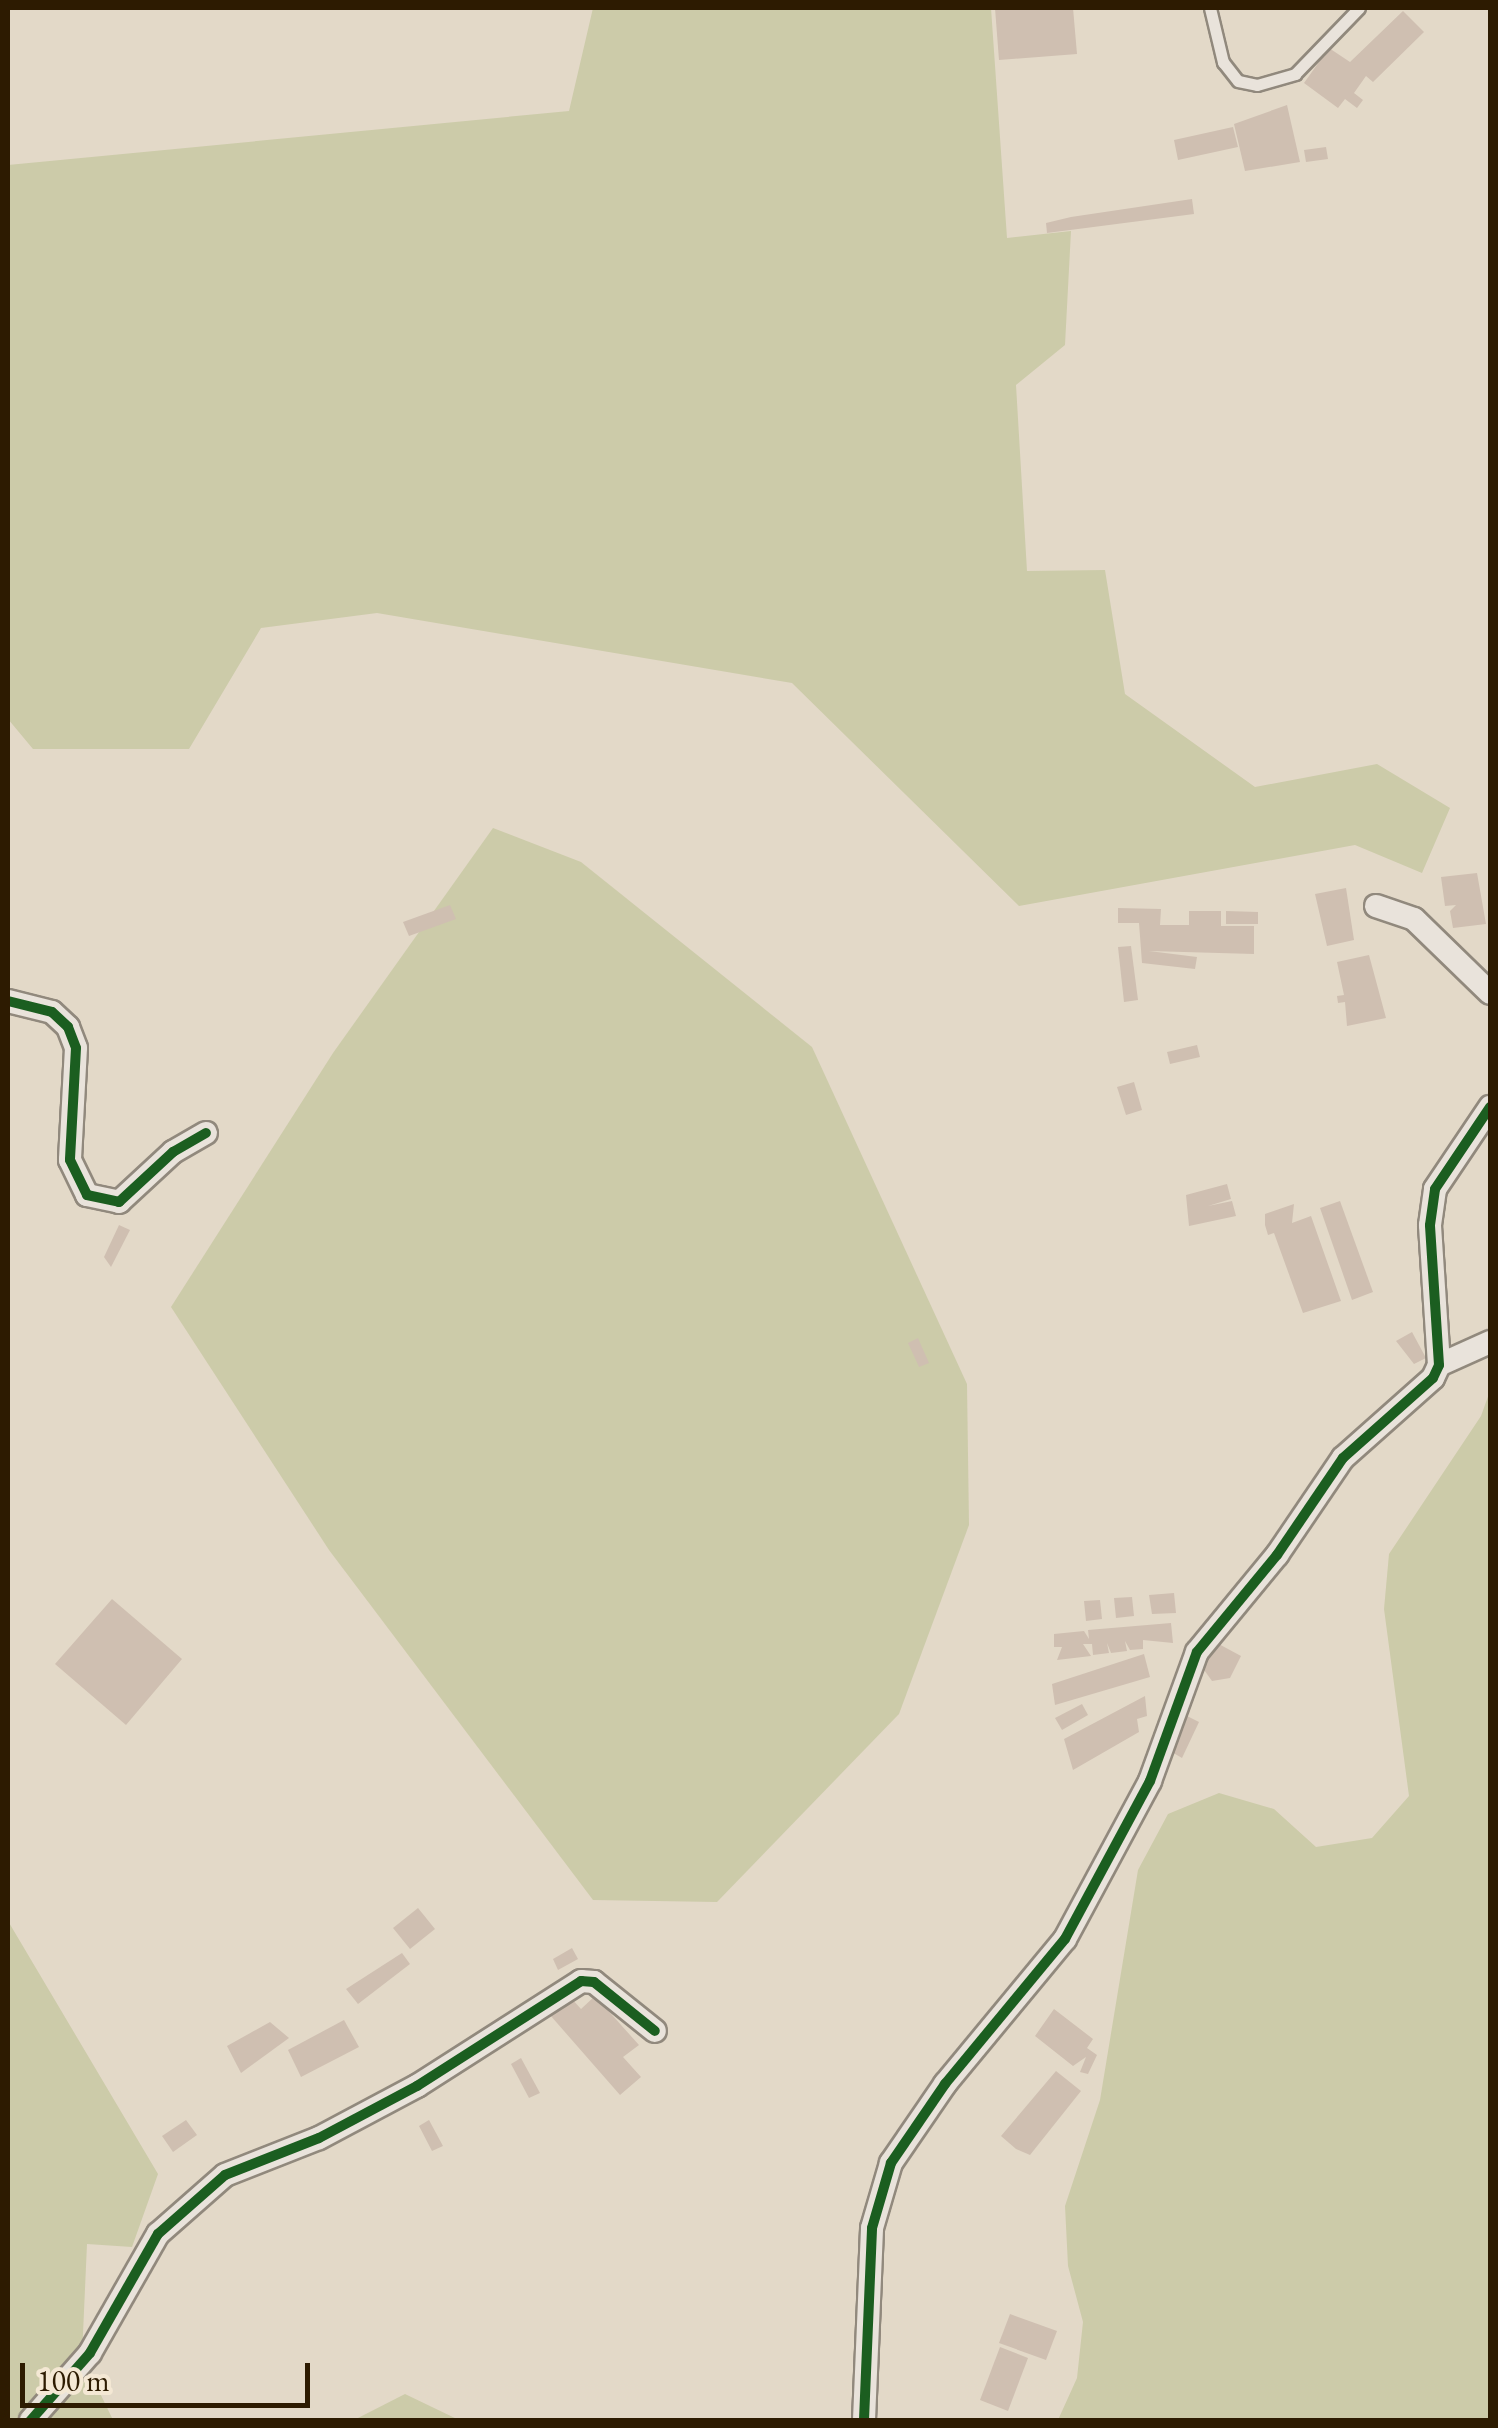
<!DOCTYPE html>
<style>
body{margin:0}
#map{position:relative;width:1498px;height:2428px;overflow:hidden;background:#e3d9c8;font-family:"EB Garamond",serif}
div>[style]{position:absolute}
[style*='--x']{left:calc(var(--x)*1px);top:calc(var(--y)*1px);width:calc(var(--w)*1px);rotate:calc(var(--a)*1deg)}
.green>*{inset:0;background:#cccba9}
.building>*{inset:0;background:#cfbfb1}
.roads{filter:drop-shadow(2px 0 #91897d) drop-shadow(-2px 0 #91897d) drop-shadow(0 2px #91897d) drop-shadow(0 -2px #91897d)}
.lane>*{height:11px;margin:-5.5px;padding:0 5.5px;transform-origin:5.5px;border-radius:5.5px;background:#e9e3db}
.street>*{height:22px;margin:-11px;padding:0 11px;transform-origin:11px;border-radius:11px;background:#e9e3db}
.cycleway>*{height:10px;margin:-5px;padding:0 5px;transform-origin:5px;border-radius:5px;background:#1b5e20}
span{translate:-50% -50%;white-space:nowrap;text-align:center;line-height:1.15;-webkit-text-stroke:10px #f4e8d4;paint-order:stroke}
.frame{position:absolute;inset:0;border:10px solid #2d1b01;pointer-events:none}
.scale{position:absolute;left:20px;top:2363px;width:290px;height:45px;box-sizing:border-box;border:5px solid #2d1b01;border-top:0;padding-left:12px;font-size:30px;line-height:35px;white-space:nowrap;color:#2d1b01;-webkit-text-stroke:8px #f4e8d4;paint-order:stroke}
</style>
<div id="map">
<div class="green">
<i style="clip-path:polygon(593px 8px,991px 8px,1007px 238px,1071px 231px,1065px 345px,1016px 385px,1027px 571px,1105px 570px,1125px 694px,1255px 787px,1377px 764px,1450px 808px,1422px 873px,1355px 845px,1019px 906px,792px 683px,377px 613px,261px 628px,189px 749px,33px 749px,8px 719px,8px 165px,569px 111px)"></i>
<i style="clip-path:polygon(493px 828px,581px 862px,812px 1047px,967px 1384px,969px 1525px,899px 1714px,717px 1902px,593px 1900px,329px 1550px,171px 1307px,333px 1053px)"></i>
<i style="clip-path:polygon(1490px 1391px,1490px 2420px,1058px 2420px,1077px 2378px,1083px 2322px,1068px 2266px,1065px 2206px,1100px 2100px,1138px 1870px,1168px 1814px,1219px 1793px,1274px 1809px,1316px 1847px,1372px 1838px,1409px 1796px,1384px 1609px,1389px 1554px,1481px 1416px)"></i>
<i style="clip-path:polygon(8px 1921px,158px 2174px,132px 2247px,87px 2244px,82px 2356px,113px 2420px,8px 2420px)"></i>
<i style="clip-path:polygon(405px 2394px,459px 2420px,354px 2420px)"></i>
</div>
<div class="building">
<i style="clip-path:polygon(995px 8px,1073px 8px,1077px 54px,999px 60px)"></i>
<i style="clip-path:polygon(1403px 11px,1424px 32px,1373px 82px,1366px 76px,1354px 93px,1363px 100px,1357px 108px,1345px 99px,1338px 108px,1304px 83px,1329px 48px,1350px 62px)"></i>
<i style="clip-path:polygon(1287px 105px,1300px 162px,1245px 171px,1234px 124px)"></i>
<i style="clip-path:polygon(1233px 127px,1238px 147px,1178px 160px,1174px 140px)"></i>
<i style="clip-path:polygon(1326px 147px,1328px 159px,1306px 162px,1304px 150px)"></i>
<i style="clip-path:polygon(1192px 199px,1194px 214px,1047px 233px,1046px 223px,1071px 217px)"></i>
<i style="clip-path:polygon(1477px 873px,1486px 924px,1453px 928px,1450px 911px,1456px 905px,1445px 906px,1441px 877px)"></i>
<i style="clip-path:polygon(1346px 888px,1354px 940px,1327px 946px,1315px 894px)"></i>
<i style="clip-path:polygon(450px 905px,456px 919px,409px 936px,403px 922px)"></i>
<i style="clip-path:polygon(1118px 908px,1161px 909px,1160px 925px,1189px 925px,1189px 911px,1221px 911px,1221px 926px,1254px 926px,1254px 954px,1149px 951px,1197px 957px,1195px 969px,1142px 963px,1139px 923px,1118px 923px)"></i>
<i style="clip-path:polygon(1226px 911px,1258px 912px,1258px 924px,1226px 924px)"></i>
<i style="clip-path:polygon(1131px 946px,1138px 1000px,1124px 1002px,1118px 947px)"></i>
<i style="clip-path:polygon(1369px 955px,1386px 1018px,1347px 1026px,1345px 1002px,1338px 1003px,1337px 996px,1344px 995px,1337px 962px)"></i>
<i style="clip-path:polygon(1197px 1045px,1200px 1057px,1170px 1064px,1167px 1052px)"></i>
<i style="clip-path:polygon(1134px 1082px,1142px 1110px,1126px 1115px,1117px 1087px)"></i>
<i style="clip-path:polygon(1227px 1184px,1231px 1199px,1208px 1206px,1232px 1201px,1236px 1216px,1189px 1226px,1186px 1195px)"></i>
<i style="clip-path:polygon(1340px 1201px,1373px 1292px,1352px 1300px,1320px 1208px)"></i>
<i style="clip-path:polygon(1294px 1204px,1292px 1223px,1311px 1216px,1341px 1301px,1303px 1313px,1274px 1233px,1268px 1235px,1265px 1225px,1265px 1214px)"></i>
<i style="clip-path:polygon(119px 1225px,130px 1230px,111px 1267px,104px 1257px)"></i>
<i style="clip-path:polygon(1412px 1332px,1426px 1358px,1414px 1364px,1396px 1341px)"></i>
<i style="clip-path:polygon(918px 1338px,929px 1363px,919px 1367px,908px 1343px)"></i>
<i style="clip-path:polygon(1174px 1593px,1176px 1613px,1152px 1614px,1149px 1595px)"></i>
<i style="clip-path:polygon(1132px 1597px,1134px 1616px,1116px 1618px,1114px 1598px)"></i>
<i style="clip-path:polygon(112px 1599px,182px 1659px,126px 1725px,55px 1664px)"></i>
<i style="clip-path:polygon(1100px 1600px,1102px 1619px,1086px 1621px,1084px 1601px)"></i>
<i style="clip-path:polygon(1171px 1623px,1173px 1643px,1143px 1640px,1143px 1649px,1130px 1650px,1125px 1641px,1127px 1651px,1111px 1653px,1107px 1643px,1109px 1653px,1093px 1655px,1092px 1644px,1083px 1644px,1091px 1656px,1057px 1660px,1062px 1647px,1054px 1647px,1054px 1634px,1084px 1631px,1089px 1639px,1088px 1630px)"></i>
<i style="clip-path:polygon(1215px 1642px,1241px 1656px,1230px 1678px,1212px 1681px,1202px 1667px)"></i>
<i style="clip-path:polygon(1144px 1654px,1150px 1677px,1055px 1705px,1052px 1684px)"></i>
<i style="clip-path:polygon(1145px 1696px,1147px 1716px,1137px 1719px,1139px 1732px,1073px 1770px,1064px 1739px)"></i>
<i style="clip-path:polygon(1082px 1704px,1088px 1715px,1062px 1730px,1055px 1718px)"></i>
<i style="clip-path:polygon(1183px 1714px,1199px 1722px,1182px 1758px,1170px 1751px)"></i>
<i style="clip-path:polygon(418px 1908px,435px 1929px,410px 1949px,393px 1928px)"></i>
<i style="clip-path:polygon(572px 1948px,578px 1959px,558px 1970px,553px 1959px)"></i>
<i style="clip-path:polygon(402px 1953px,410px 1964px,358px 2004px,346px 1989px)"></i>
<i style="clip-path:polygon(595px 1996px,639px 2045px,623px 2057px,641px 2077px,620px 2095px,550px 2015px,571px 1998px,581px 2009px)"></i>
<i style="clip-path:polygon(1054px 2009px,1093px 2039px,1087px 2048px,1097px 2055px,1088px 2074px,1080px 2072px,1086px 2057px,1073px 2066px,1035px 2036px)"></i>
<i style="clip-path:polygon(344px 2020px,359px 2047px,301px 2077px,288px 2050px)"></i>
<i style="clip-path:polygon(270px 2022px,289px 2038px,241px 2073px,227px 2046px)"></i>
<i style="clip-path:polygon(521px 2058px,540px 2093px,529px 2098px,511px 2064px)"></i>
<i style="clip-path:polygon(1056px 2071px,1081px 2091px,1030px 2155px,1016px 2149px,1001px 2136px)"></i>
<i style="clip-path:polygon(186px 2120px,197px 2135px,173px 2152px,162px 2136px)"></i>
<i style="clip-path:polygon(429px 2120px,443px 2146px,432px 2151px,419px 2126px)"></i>
<i style="clip-path:polygon(1010px 2314px,1057px 2331px,1046px 2360px,999px 2343px)"></i>
<i style="clip-path:polygon(1000px 2347px,1028px 2358px,1008px 2411px,980px 2400px)"></i>
</div>
<div class="roads">
<div class="lane">
<i style="--x:1210;--y:8;--w:56;--a:76.5"></i>
<i style="--x:1223;--y:62;--w:24;--a:52"></i>
<i style="--x:1238;--y:81;--w:19;--a:12"></i>
<i style="--x:1257;--y:85;--w:40;--a:-16"></i>
<i style="--x:1295;--y:74;--w:92;--a:-45.9"></i>
</div>
<div class="street">
<i style="--x:1376;--y:906;--w:40;--a:18.9"></i>
<i style="--x:1414;--y:919;--w:106;--a:44.2"></i>
<i style="--x:8;--y:1001;--w:45;--a:14"></i>
<i style="--x:52;--y:1012;--w:22;--a:43"></i>
<i style="--x:68;--y:1027;--w:22;--a:69"></i>
<i style="--x:76;--y:1048;--w:112;--a:93.1"></i>
<i style="--x:70;--y:1160;--w:39;--a:64"></i>
<i style="--x:87;--y:1195;--w:33;--a:12"></i>
<i style="--x:119;--y:1202;--w:74;--a:-42.8"></i>
<i style="--x:173;--y:1152;--w:38;--a:-30"></i>
<i style="--x:1439;--y:1365;--w:56;--a:-24.3"></i>
<i style="--x:31;--y:2420;--w:89;--a:-48.6"></i>
<i style="--x:90;--y:2353;--w:137;--a:-60.3"></i>
<i style="--x:158;--y:2234;--w:89;--a:-41.4"></i>
<i style="--x:225;--y:2175;--w:101;--a:-21.5"></i>
<i style="--x:319;--y:2138;--w:111;--a:-28"></i>
<i style="--x:417;--y:2086;--w:195;--a:-32.6"></i>
<i style="--x:581;--y:1981;--w:13;--a:4"></i>
<i style="--x:594;--y:1982;--w:78;--a:38.8"></i>
<i style="--x:864;--y:2420;--w:192;--a:-87.6"></i>
<i style="--x:872;--y:2228;--w:68;--a:-73.7"></i>
<i style="--x:891;--y:2163;--w:96;--a:-55.6"></i>
<i style="--x:945;--y:2084;--w:188;--a:-50.4"></i>
<i style="--x:1065;--y:1939;--w:179;--a:-61.7"></i>
<i style="--x:1150;--y:1781;--w:137;--a:-70"></i>
<i style="--x:1197;--y:1652;--w:126;--a:-50.5"></i>
<i style="--x:1277;--y:1555;--w:117;--a:-55.8"></i>
<i style="--x:1343;--y:1458;--w:120;--a:-41.6"></i>
<i style="--x:1433;--y:1378;--w:14;--a:-65"></i>
<i style="--x:1439;--y:1365;--w:140;--a:-93.7"></i>
<i style="--x:1430;--y:1225;--w:36;--a:-82"></i>
<i style="--x:1435;--y:1189;--w:99;--a:-56.1"></i>
</div>
</div>
<div class="cycleway">
<i style="--x:8;--y:1001;--w:45;--a:14"></i>
<i style="--x:52;--y:1012;--w:22;--a:43"></i>
<i style="--x:68;--y:1027;--w:22;--a:69"></i>
<i style="--x:76;--y:1048;--w:112;--a:93.1"></i>
<i style="--x:70;--y:1160;--w:39;--a:64"></i>
<i style="--x:87;--y:1195;--w:33;--a:12"></i>
<i style="--x:119;--y:1202;--w:74;--a:-42.8"></i>
<i style="--x:173;--y:1152;--w:38;--a:-30"></i>
<i style="--x:31;--y:2420;--w:89;--a:-48.6"></i>
<i style="--x:90;--y:2353;--w:137;--a:-60.3"></i>
<i style="--x:158;--y:2234;--w:89;--a:-41.4"></i>
<i style="--x:225;--y:2175;--w:101;--a:-21.5"></i>
<i style="--x:319;--y:2138;--w:111;--a:-28"></i>
<i style="--x:417;--y:2086;--w:195;--a:-32.6"></i>
<i style="--x:581;--y:1981;--w:13;--a:4"></i>
<i style="--x:594;--y:1982;--w:78;--a:38.8"></i>
<i style="--x:864;--y:2420;--w:192;--a:-87.6"></i>
<i style="--x:872;--y:2228;--w:68;--a:-73.7"></i>
<i style="--x:891;--y:2163;--w:96;--a:-55.6"></i>
<i style="--x:945;--y:2084;--w:188;--a:-50.4"></i>
<i style="--x:1065;--y:1939;--w:179;--a:-61.7"></i>
<i style="--x:1150;--y:1781;--w:137;--a:-70"></i>
<i style="--x:1197;--y:1652;--w:126;--a:-50.5"></i>
<i style="--x:1277;--y:1555;--w:117;--a:-55.8"></i>
<i style="--x:1343;--y:1458;--w:120;--a:-41.6"></i>
<i style="--x:1433;--y:1378;--w:14;--a:-65"></i>
<i style="--x:1439;--y:1365;--w:140;--a:-93.7"></i>
<i style="--x:1430;--y:1225;--w:36;--a:-82"></i>
<i style="--x:1435;--y:1189;--w:99;--a:-56.1"></i>
</div>
<div class="frame"></div>
<div class="scale">100 m</div>
</div>
